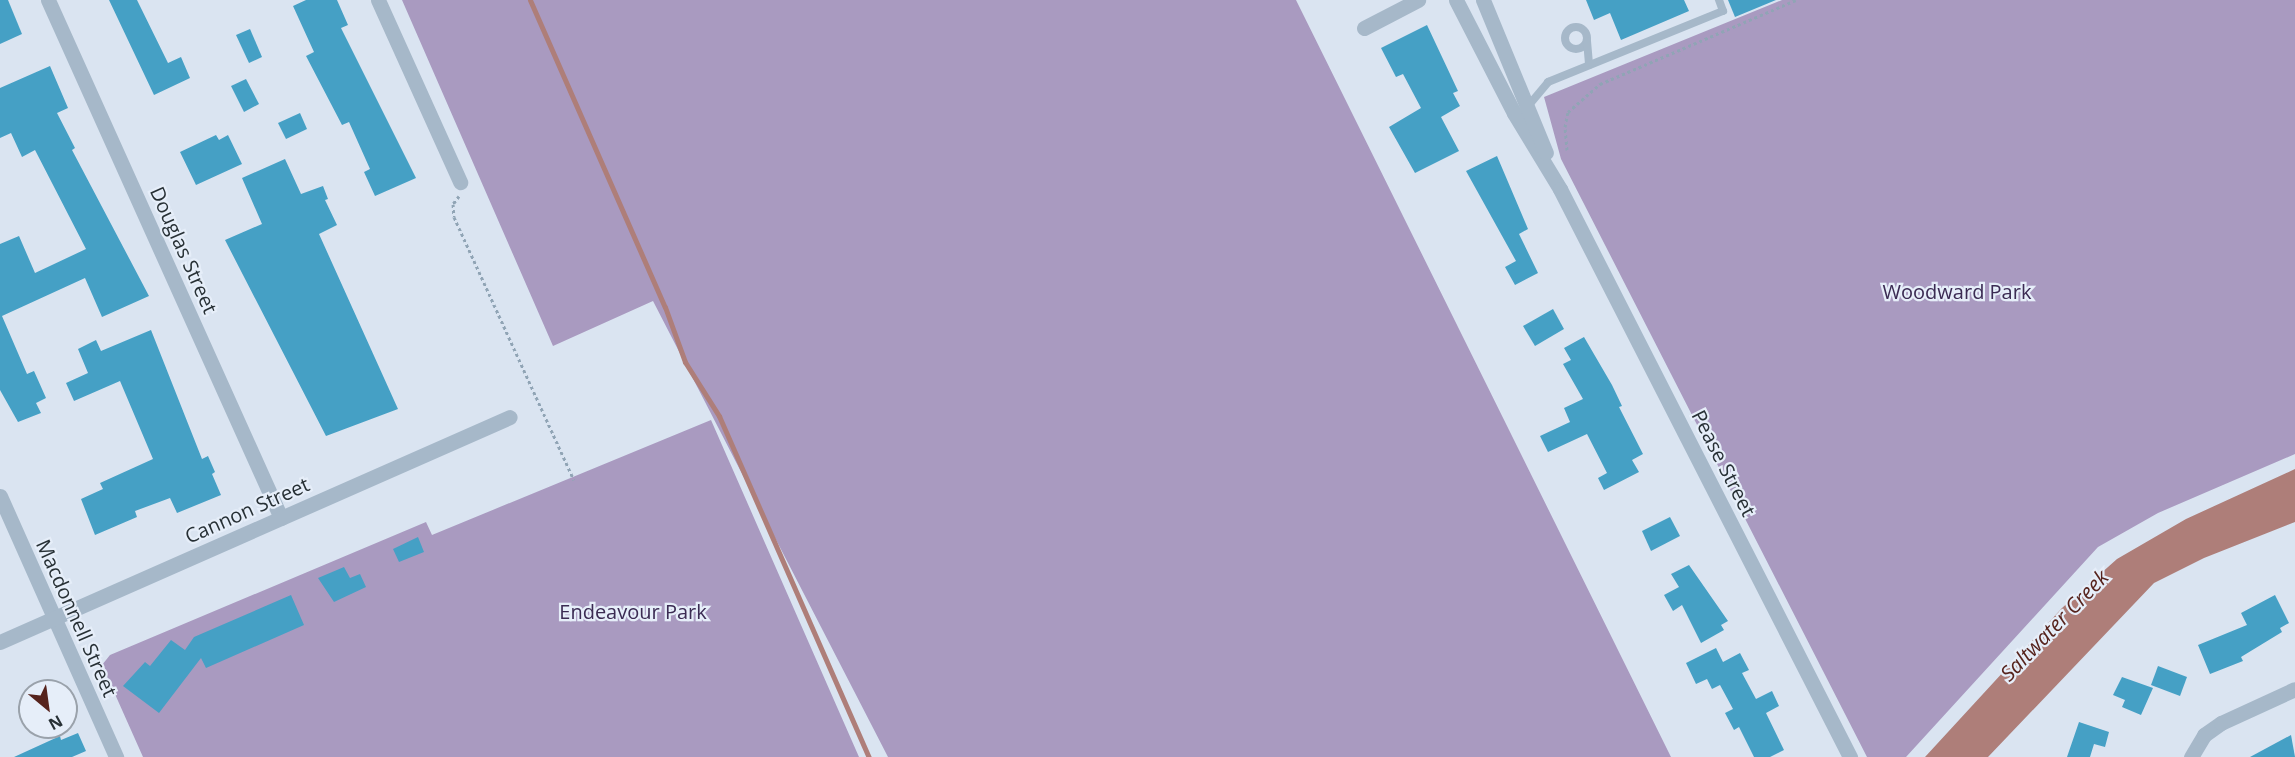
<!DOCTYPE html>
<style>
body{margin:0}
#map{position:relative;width:2295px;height:757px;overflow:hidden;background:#dae4f1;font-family:"Open Sans",sans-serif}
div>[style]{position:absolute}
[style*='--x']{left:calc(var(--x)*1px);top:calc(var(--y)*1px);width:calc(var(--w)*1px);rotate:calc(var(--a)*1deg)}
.green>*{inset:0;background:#a99ac0}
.water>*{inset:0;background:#ae7e79}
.stream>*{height:5px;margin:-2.5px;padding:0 2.5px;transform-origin:2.5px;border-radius:2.5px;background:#ae7e79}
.building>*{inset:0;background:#45a0c5}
.path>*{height:3px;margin-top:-1.5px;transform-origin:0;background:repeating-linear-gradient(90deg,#90a4b5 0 3px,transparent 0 6px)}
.service>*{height:8px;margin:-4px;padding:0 4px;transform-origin:4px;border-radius:4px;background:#a6b8c9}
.service>.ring{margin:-4px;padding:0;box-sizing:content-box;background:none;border:8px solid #a6b8c9;border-radius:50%}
.minor>*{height:15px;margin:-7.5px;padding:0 7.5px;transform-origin:7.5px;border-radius:7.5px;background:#a6b8c9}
.tertiary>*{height:15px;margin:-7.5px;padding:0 7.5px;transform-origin:7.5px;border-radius:7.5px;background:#a6b8c9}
span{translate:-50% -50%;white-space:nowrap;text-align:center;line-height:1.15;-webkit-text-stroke:4.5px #e6eef9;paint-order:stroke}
.street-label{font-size:20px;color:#273035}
.park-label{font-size:20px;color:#3b2b53}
.water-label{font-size:21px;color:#56231d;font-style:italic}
.north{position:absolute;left:18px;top:679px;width:60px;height:60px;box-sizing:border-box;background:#e6eef9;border:2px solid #9aa2ab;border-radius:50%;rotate:151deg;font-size:16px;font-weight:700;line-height:24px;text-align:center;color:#273035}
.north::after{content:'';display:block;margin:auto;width:21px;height:27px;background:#56231d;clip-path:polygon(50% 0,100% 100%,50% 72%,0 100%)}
</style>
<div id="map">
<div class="green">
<i style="clip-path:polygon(402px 0,1296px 0,1671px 757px,888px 757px,653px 301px,553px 346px)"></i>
<i style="clip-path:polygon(1782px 0,2295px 0,2295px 454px,2158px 513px,2098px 547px,1906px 757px,1867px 757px,1561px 159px,1544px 97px)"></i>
<i style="clip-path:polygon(711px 420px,859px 757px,143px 757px,102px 665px,110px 655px,426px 522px,432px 535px)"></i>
</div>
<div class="water">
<i style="clip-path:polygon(2295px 469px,2295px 522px,2204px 558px,2154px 583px,1988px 757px,1925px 757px,2062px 608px,2117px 559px,2186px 519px)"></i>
</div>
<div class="stream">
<i style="--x:530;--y:0;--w:335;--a:66.3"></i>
<i style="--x:665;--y:307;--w:59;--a:70"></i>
<i style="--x:685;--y:362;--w:64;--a:57.8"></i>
<i style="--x:719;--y:416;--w:373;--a:66.3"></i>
</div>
<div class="building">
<i style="clip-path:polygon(0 0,8px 0,22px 34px,0 44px)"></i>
<i style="clip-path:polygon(109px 0,137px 0,168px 63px,181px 57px,190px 78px,154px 95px)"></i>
<i style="clip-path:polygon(306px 0,337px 0,348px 25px,341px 28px,416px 178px,375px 196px,364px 172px,370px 169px,349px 122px,342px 125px,306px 56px,314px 52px,293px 6px)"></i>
<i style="clip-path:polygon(1586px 0,1684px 0,1689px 11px,1621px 40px,1610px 13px,1594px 20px)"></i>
<i style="clip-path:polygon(1728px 0,1776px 0,1735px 17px)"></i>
<i style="clip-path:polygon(1427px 25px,1458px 91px,1453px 93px,1460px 106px,1441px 117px,1459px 151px,1415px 173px,1389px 127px,1421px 108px,1403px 74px,1396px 77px,1381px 48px)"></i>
<i style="clip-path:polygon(250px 29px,262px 57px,249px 63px,236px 35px)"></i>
<i style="clip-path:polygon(50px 66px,68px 108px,57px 113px,75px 148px,72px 150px,149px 296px,102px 317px,85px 278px,2px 316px,27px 374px,34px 371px,46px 398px,36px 403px,41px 413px,18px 422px,0 390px,0 244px,19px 236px,35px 273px,86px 249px,35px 150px,22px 157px,11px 133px,0 138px,0 88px)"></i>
<i style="clip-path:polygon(246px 79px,259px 104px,244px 112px,231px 86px)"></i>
<i style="clip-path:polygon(300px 113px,307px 129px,286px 139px,278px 123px)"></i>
<i style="clip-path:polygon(216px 135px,219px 140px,228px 135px,242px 164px,196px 185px,180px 152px)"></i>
<i style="clip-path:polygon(1497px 156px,1528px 229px,1519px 234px,1538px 273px,1515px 285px,1505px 267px,1516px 261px,1466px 171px)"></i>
<i style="clip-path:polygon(285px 159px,301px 194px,323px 186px,328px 199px,325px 200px,337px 225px,319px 234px,398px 409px,326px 436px,225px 240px,262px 224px,242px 178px)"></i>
<i style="clip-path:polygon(1553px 309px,1564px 329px,1535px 346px,1523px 326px)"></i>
<i style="clip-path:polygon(151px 330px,202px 459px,208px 456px,215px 472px,212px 474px,221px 495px,177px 513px,170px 498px,135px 511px,137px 517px,95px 535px,81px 499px,103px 489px,100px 483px,153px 459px,120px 381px,74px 401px,66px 383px,88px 373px,78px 349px,96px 340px,101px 351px)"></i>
<i style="clip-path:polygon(1584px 337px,1612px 385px,1622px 406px,1619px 407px,1643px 454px,1632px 460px,1639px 472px,1604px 490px,1598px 478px,1607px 473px,1587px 434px,1548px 452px,1540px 436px,1570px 422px,1564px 408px,1583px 399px,1563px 364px,1571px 360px,1564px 348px)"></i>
<i style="clip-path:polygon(1670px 517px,1680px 536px,1651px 551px,1642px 531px)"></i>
<i style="clip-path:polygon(418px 537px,424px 552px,399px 562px,393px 549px)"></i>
<i style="clip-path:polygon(1689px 565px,1728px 621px,1721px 625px,1724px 630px,1701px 643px,1682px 605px,1673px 611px,1664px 595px,1679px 587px,1671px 574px)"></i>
<i style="clip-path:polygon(344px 567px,350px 578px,360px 574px,366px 587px,334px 602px,318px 578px)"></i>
<i style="clip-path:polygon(291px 595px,304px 625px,206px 668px,201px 658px,159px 713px,123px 686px,145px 662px,150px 666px,171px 640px,185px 650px,194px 637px)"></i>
<i style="clip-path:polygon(2275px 595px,2289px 623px,2280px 628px,2282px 632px,2241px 657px,2243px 661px,2210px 674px,2198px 645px,2247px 625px,2241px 613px)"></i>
<i style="clip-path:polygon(1716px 648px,1723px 662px,1740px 653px,1749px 670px,1742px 673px,1756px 699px,1772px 691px,1779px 706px,1766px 713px,1784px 750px,1770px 757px,1754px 757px,1739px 727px,1734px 730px,1725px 713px,1733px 709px,1720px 685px,1712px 689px,1707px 679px,1696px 684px,1686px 663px)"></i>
<i style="clip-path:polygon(2158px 666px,2187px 677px,2180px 696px,2151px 685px)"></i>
<i style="clip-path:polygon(2122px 677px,2153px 688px,2141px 715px,2122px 707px,2125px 700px,2113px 695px)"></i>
<i style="clip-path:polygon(2079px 722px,2109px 732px,2105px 747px,2094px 744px,2090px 757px,2067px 757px)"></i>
<i style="clip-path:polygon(78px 733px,86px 751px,72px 757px,14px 757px,60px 736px,61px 740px)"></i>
<i style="clip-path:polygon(2291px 735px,2295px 757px,2250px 757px)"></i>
</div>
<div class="path">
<i style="--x:1567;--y:150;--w:23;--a:-95"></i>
<i style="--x:1565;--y:127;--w:15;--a:-79"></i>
<i style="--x:1568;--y:112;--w:43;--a:-41.2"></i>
<i style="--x:1600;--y:84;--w:213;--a:-23.2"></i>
<i style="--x:459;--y:196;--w:10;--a:127"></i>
<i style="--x:453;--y:204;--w:13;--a:86"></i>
<i style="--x:454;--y:217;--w:289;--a:65.5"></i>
</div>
<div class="service">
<i class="ring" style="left:1565px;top:27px;width:14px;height:14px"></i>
<i style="--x:1587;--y:41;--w:24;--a:85"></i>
<i style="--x:1529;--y:105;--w:30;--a:-50"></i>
<i style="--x:1548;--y:82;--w:189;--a:-22.1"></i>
<i style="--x:1723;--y:11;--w:12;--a:-110"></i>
</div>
<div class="minor">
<i style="--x:48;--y:0;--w:568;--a:65.78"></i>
<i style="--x:378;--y:0;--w:200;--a:65.7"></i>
<i style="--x:1364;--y:28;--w:61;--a:-27.4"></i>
<i style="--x:0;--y:496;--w:286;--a:66"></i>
<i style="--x:0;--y:642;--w:557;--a:-23.81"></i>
<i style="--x:2191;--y:757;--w:26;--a:-59"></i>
<i style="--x:2204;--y:735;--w:21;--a:-35"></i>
<i style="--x:2221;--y:723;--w:81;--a:-24.7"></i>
</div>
<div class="tertiary">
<i style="--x:1456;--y:0;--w:127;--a:62.8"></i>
<i style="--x:1514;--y:113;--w:89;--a:58.8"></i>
<i style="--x:1560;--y:189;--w:638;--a:62.95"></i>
<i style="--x:1483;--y:0;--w:165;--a:67.6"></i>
</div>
<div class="street-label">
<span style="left:184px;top:250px;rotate:66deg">Douglas Street</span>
<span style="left:1724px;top:463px;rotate:63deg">Pease Street</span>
<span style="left:247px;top:510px;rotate:-24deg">Cannon Street</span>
<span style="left:77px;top:618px;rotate:66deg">Macdonnell Street</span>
</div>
<div class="park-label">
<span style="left:1957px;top:291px">Woodward Park</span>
<span style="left:633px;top:611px">Endeavour Park</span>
</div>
<div class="water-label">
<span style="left:2054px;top:625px;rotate:-46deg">Saltwater Creek</span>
</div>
<div class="north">N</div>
</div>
